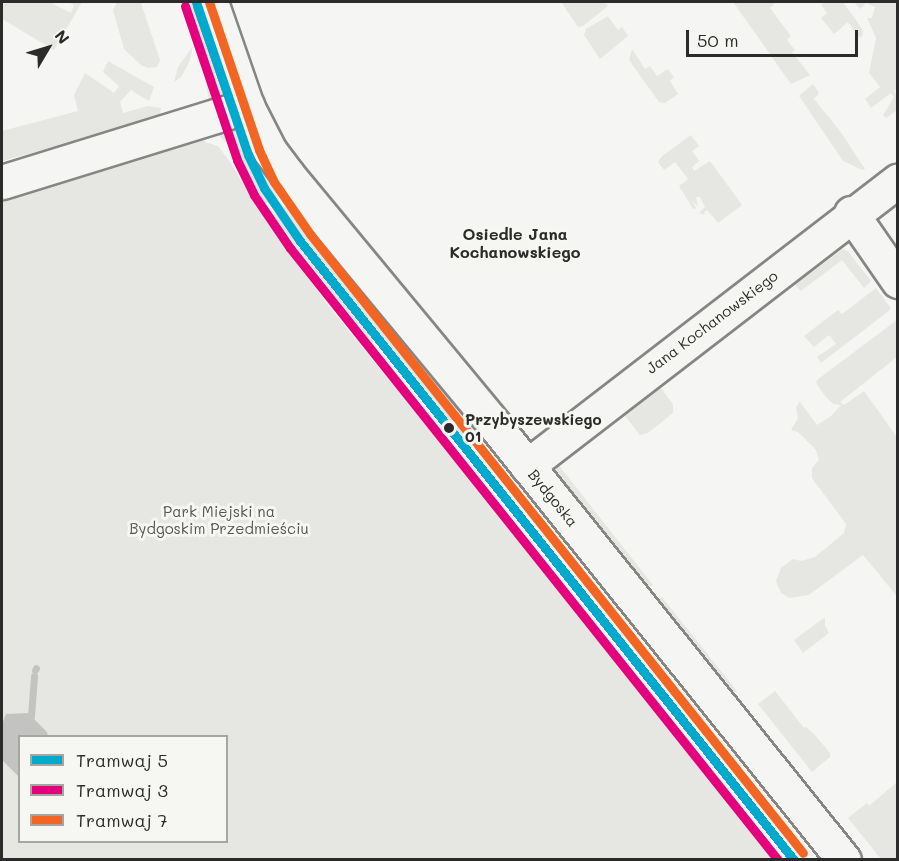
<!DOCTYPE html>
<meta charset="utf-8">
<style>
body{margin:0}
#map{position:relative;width:899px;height:861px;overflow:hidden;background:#f5f5f3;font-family:Mali,sans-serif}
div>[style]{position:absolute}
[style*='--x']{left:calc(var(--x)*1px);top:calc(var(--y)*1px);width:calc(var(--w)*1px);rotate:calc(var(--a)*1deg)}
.green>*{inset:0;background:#e6e6e2}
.water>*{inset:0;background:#c3c3c1}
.stream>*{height:7px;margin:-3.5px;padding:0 3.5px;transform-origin:3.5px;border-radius:3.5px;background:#c3c3c1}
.roads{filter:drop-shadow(2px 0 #868685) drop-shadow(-2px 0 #868685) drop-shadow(0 2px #868685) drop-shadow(0 -2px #868685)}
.minor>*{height:33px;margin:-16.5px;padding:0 16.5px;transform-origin:16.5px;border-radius:16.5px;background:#f5f5f3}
.tram-1>*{height:9px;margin:-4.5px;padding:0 4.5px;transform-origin:4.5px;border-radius:4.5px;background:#00a9ce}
.tram-2>*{height:9px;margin:-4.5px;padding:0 4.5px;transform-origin:4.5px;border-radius:4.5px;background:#e5007d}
.tram-3>*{height:9px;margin:-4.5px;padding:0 4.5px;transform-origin:4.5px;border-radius:4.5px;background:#f26522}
.dots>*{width:16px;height:16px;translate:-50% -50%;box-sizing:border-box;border:3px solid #f6f6f2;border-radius:50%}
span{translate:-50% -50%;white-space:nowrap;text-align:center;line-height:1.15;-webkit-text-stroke:6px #f6f6f2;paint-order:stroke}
.street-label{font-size:15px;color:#2b2b2b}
.stop-label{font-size:15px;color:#2b2b2b;font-weight:700}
.left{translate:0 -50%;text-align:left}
.park-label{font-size:15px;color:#565656}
.neighbourhood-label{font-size:16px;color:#2b2b2b;font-weight:700}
.frame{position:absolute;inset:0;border:3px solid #2b2b2b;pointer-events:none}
.legend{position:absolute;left:18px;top:735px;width:210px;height:108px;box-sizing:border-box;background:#f6f6f2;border:2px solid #a5a5a2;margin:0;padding:8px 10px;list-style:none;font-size:18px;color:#2b2b2b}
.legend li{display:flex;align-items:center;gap:12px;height:30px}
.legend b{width:30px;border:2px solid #a5a5a2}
.north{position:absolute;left:18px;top:18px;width:60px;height:60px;-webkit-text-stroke:4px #f6f6f2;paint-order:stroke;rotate:52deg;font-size:16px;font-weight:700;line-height:24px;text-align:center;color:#2b2b2b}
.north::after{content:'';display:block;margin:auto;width:21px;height:27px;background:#2b2b2b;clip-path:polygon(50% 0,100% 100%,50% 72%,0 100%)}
.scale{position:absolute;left:686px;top:30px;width:172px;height:27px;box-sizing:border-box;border:3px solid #2b2b2b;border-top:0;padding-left:8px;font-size:18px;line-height:21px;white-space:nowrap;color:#2b2b2b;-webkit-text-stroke:4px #f6f6f2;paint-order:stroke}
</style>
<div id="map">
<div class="green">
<i style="clip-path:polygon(2px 2px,50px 2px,71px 13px,74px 5px,68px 2px,82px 2px,54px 50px,2px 19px)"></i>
<i style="clip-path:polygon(117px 2px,141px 3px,160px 60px,157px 67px,148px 68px,141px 65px,124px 49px,113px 10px)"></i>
<i style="clip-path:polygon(186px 2px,192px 2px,224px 100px,210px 108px,200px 47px)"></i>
<i style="clip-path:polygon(561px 2px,605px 2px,608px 6px,583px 26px,578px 27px)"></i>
<i style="clip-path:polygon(733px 2px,773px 2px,774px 4px,770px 8px,791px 36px,787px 40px,795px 50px,792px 52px,810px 75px,791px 84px)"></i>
<i style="clip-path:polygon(825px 2px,843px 2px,863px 30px,862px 36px,860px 38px,848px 22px,834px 34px,821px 18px,827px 13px,821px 5px)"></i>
<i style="clip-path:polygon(854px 2px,897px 2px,898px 88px,894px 91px,897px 96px,897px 110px,886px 118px,883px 115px,894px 97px,891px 93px,871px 108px,865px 99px,880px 87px,869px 73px,876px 38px,867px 18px,872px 18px,875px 7px,866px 3px,860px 9px)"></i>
<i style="clip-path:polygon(608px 16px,618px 30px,622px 27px,628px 36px,600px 59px,584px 35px,586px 29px)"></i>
<i style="clip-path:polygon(193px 46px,189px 63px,181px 77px,174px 82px,178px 67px)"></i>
<i style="clip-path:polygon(632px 49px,645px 69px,650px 66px,657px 76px,668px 69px,674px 77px,670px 81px,678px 94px,665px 103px,659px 102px,629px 60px)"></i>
<i style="clip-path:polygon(108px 61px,154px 87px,149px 101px,131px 90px,120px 102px,123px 113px,148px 106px,161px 108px,159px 119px,2px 161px,2px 131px,78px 111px,74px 95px,85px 73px,114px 93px,119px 86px,103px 72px)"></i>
<i style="clip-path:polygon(813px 84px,819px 93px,814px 99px,840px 131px,865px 169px,862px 170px,843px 161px,799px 96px)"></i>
<i style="clip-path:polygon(232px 125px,253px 176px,268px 202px,265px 205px,235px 151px,216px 133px)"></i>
<i style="clip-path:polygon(241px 126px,288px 187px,275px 198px,259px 170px)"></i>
<i style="clip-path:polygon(evenodd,202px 133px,205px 142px,218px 146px,230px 162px,251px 197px,327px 304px,779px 859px,2px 859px,2px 186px,202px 133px,20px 736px,226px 736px,226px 842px,20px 842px,20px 736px)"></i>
<i style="clip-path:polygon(691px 135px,699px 146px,692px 151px,699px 161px,692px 167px,694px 171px,710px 161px,742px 205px,718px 223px,707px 210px,704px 212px,705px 215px,699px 213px,705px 207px,700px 197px,696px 197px,698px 207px,692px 200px,696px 208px,693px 209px,679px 186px,688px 179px,675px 162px,664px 170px,658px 162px,661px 157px)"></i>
<i style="clip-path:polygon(291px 203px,484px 430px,466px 444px,380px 337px,372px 343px,296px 246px,274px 215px)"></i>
<i style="clip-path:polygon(843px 249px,848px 251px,871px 281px,864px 288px,842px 260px,801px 291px,795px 285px)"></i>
<i style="clip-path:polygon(876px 288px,890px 307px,890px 310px,821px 363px,817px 357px,836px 344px,829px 335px,814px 347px,804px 336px,838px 310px,842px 314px)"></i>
<i style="clip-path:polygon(897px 320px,897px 357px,840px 402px,844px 405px,864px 391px,897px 437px,897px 594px,896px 595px,863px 555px,809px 595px,789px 598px,781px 593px,776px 581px,781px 568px,793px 559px,801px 561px,815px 557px,844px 533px,846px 524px,812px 478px,812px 468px,819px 460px,816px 450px,798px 432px,791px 430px,798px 418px,796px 407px,800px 402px,817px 425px,831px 416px,841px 405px,833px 404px,825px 396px,816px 383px,817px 380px)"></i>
<i style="clip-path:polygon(661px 388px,673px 404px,673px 413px,648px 433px,640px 435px,625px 416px)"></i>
<i style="clip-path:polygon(557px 463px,653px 585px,646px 589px,559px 481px,556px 474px)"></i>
<i style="clip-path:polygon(662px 597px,737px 691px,732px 695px,656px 601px)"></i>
<i style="clip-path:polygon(825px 617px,825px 625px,829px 633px,803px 653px,794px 640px)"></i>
<i style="clip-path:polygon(775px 691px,804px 728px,806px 727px,815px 735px,830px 753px,830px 757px,812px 772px,758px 704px)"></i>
<i style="clip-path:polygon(897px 782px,897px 859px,881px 859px,848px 818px,867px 803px,869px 806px)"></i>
</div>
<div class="water">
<i style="clip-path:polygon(28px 713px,47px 732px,48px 736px,20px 736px,18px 776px,2px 760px,2px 724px,6px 714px)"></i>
</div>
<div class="stream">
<i style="--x:35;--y:670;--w:2;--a:-63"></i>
<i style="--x:31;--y:716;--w:40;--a:-85.7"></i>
</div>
<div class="roads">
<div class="minor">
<i style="--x:211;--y:2;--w:110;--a:70.9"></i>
<i style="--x:247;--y:106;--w:51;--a:62.9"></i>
<i style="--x:270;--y:151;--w:30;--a:53"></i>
<i style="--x:288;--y:175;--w:328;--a:50.4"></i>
<i style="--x:497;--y:428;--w:554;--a:51.23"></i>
<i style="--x:2;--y:182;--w:257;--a:-17.2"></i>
<i style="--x:851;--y:213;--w:83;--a:55.3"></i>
<i style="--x:527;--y:466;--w:468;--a:-37.6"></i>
</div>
</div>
<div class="tram-1">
<i style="--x:196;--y:2;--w:162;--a:71.2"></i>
<i style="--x:248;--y:155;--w:37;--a:64"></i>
<i style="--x:264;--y:188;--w:64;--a:55.8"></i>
<i style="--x:300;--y:241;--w:792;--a:51.41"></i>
</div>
<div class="tram-2">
<i style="--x:185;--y:6;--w:163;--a:71.3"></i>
<i style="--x:237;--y:160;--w:39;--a:64"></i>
<i style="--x:254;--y:195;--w:64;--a:55.8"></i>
<i style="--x:290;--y:248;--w:783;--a:51.43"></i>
</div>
<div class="tram-3">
<i style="--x:209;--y:2;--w:156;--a:71.3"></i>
<i style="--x:259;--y:150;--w:35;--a:65"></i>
<i style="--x:274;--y:182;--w:63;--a:55.3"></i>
<i style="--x:310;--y:234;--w:791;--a:51.46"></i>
</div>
<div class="dots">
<i style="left:449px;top:428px;background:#2b2b2b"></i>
</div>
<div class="street-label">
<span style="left:712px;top:322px;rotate:-37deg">Jana Kochanowskiego</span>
<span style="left:553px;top:498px;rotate:51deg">Bydgoska</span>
</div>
<div class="stop-label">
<span class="left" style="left:465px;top:428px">Przybyszewskiego<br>01</span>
</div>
<div class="park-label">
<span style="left:219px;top:520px">Park Miejski na<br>Bydgoskim Przedmieściu</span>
</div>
<div class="neighbourhood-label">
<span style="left:515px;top:243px">Osiedle Jana<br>Kochanowskiego</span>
</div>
<div class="frame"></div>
<ul class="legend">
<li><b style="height:8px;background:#00a9ce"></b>Tramwaj 5</li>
<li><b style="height:8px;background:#e5007d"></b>Tramwaj 3</li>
<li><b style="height:8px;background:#f26522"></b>Tramwaj 7</li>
</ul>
<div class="north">N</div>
<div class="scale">50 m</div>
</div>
